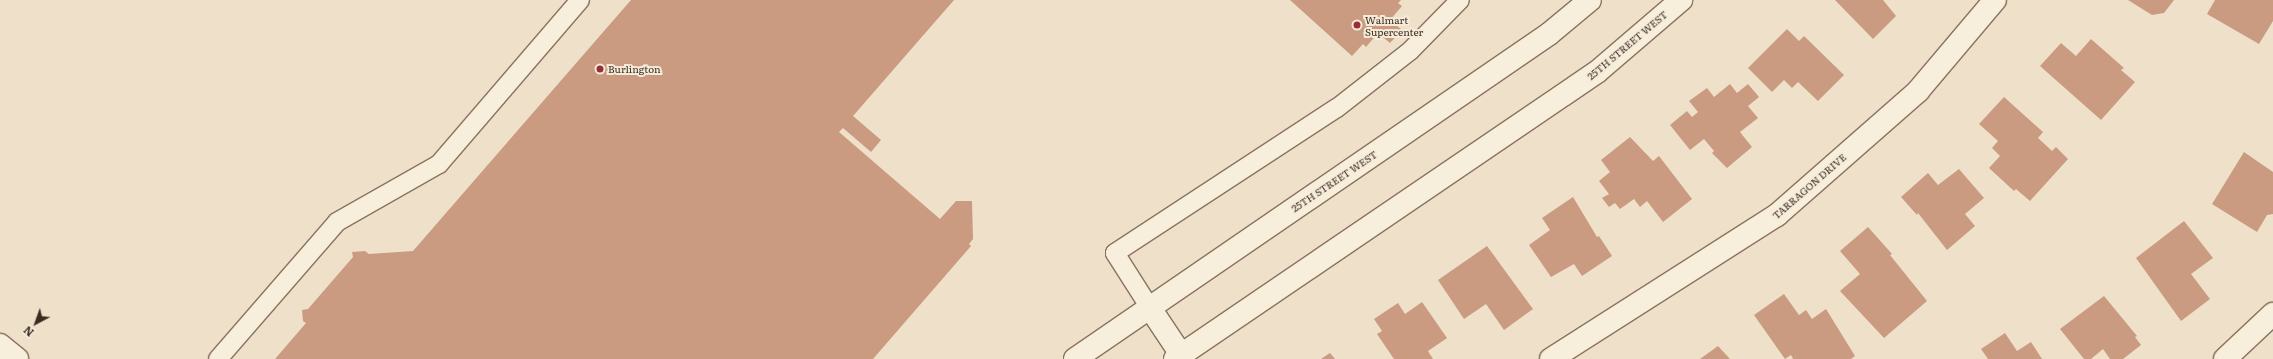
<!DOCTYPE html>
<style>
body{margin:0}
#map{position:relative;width:2273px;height:359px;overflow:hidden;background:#eee0c9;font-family:Literata,serif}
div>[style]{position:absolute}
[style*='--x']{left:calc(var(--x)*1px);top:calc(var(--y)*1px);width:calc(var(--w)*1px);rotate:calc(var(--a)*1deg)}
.building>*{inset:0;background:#ca9b80}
.roads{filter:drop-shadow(1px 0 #8a735e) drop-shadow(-1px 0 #8a735e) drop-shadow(0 1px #8a735e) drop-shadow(0 -1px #8a735e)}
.lane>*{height:18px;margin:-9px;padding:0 9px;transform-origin:9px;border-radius:9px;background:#f8eedc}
.street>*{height:22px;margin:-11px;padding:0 11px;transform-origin:11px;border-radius:11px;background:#f8eedc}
.secondary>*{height:22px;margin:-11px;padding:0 11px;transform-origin:11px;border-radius:11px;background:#f8eedc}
.dots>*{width:11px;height:11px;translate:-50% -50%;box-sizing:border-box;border:2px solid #f5ebd8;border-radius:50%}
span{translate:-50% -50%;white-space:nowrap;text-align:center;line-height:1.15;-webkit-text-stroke:4px #f5ebd8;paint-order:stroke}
.poi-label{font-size:10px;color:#3b2c21}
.left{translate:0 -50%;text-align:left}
.street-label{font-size:10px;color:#3b2c21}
.north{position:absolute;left:16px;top:303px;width:40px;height:40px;-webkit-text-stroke:3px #f5ebd8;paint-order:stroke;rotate:221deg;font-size:11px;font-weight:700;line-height:16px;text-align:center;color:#3b2c21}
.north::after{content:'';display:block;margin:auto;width:14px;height:18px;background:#3b2c21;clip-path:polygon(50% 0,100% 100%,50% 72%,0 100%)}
</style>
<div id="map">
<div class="building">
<i style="clip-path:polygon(631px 0,954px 0,853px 116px,881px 140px,871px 152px,843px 128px,839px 132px,940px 219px,956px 201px,972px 201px,973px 239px,969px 244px,971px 246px,873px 359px,275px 359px,306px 323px,303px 321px,302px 310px,308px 309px,353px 257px,352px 252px,365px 251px,369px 254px,413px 251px)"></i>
<i style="clip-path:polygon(1290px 0,1401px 0,1398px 3px,1402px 6px,1390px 20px,1402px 30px,1390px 43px,1378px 33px,1366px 47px,1363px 44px,1352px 56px)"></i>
<i style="clip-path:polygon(1835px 0,1883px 0,1896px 16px,1873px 39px)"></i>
<i style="clip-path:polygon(2128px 0,2174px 0,2164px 13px,2152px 15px)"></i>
<i style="clip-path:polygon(2215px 0,2273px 0,2273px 21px,2259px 44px,2207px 14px)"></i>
<i style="clip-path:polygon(1787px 29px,1799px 41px,1804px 36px,1844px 75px,1818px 101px,1798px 82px,1792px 88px,1784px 80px,1772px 92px,1748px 68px)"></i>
<i style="clip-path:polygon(2091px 39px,2124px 68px,2121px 70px,2135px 82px,2101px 120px,2040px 66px,2061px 43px,2076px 56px)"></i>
<i style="clip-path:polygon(1730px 84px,1737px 93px,1748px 84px,1759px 97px,1748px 106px,1758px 118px,1740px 132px,1752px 147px,1727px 168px,1712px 153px,1714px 151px,1704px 139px,1690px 150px,1670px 125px,1687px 111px,1692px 117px,1698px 112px,1689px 101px,1707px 88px,1714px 97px)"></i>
<i style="clip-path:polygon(2004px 97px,2043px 132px,2038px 138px,2052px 151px,2056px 147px,2068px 159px,2030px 201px,2016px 189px,2014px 191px,1989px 168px,2000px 156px,1992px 148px,1998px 141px,1979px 124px)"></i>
<i style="clip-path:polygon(1630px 137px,1653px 161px,1659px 156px,1692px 199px,1663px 222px,1647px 201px,1640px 207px,1634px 199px,1620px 209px,1615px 203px,1609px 207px,1602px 198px,1609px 194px,1599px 181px,1610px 172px,1601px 160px)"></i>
<i style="clip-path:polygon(2244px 152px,2273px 172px,2273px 214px,2267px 215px,2257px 232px,2212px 204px)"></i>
<i style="clip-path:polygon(1959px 169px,1984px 198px,1965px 214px,1975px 226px,1947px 250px,1918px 213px,1917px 215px,1901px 197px,1928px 173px,1938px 185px)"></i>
<i style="clip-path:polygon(1573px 197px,1597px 237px,1599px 236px,1612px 256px,1582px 276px,1574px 264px,1551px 277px,1529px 245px,1550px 230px,1542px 218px)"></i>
<i style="clip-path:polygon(2184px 221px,2213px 258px,2191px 274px,2210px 299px,2181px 321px,2136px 258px)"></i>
<i style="clip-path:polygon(1868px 227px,1892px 254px,1890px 255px,1927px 301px,1884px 338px,1840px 291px,1860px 274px,1840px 251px)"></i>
<i style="clip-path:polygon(1487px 246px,1533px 309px,1504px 330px,1486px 304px,1464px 319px,1438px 280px)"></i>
<i style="clip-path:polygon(1784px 294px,1799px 315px,1806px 310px,1812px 319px,1826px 309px,1855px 356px,1851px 359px,1793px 359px,1791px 355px,1785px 359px,1754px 315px)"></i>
<i style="clip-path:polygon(2104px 296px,2137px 336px,2135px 337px,2141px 345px,2123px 359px,2110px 359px,2103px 349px,2091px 359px,2084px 359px,2060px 329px)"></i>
<i style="clip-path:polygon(1422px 302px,1447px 338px,1428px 351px,1433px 359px,1394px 359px,1377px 334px,1382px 331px,1374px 319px,1398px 303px,1405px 314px)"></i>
<i style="clip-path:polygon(2005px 333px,2017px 351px,2031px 342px,2042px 359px,1988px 359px,1981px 349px)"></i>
<i style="clip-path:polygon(1718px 346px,1730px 359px,1700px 359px)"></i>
<i style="clip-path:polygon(1330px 353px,1335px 359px,1321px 359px)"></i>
</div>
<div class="roads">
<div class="lane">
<i style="--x:1150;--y:308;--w:65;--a:-122.5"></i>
<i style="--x:1115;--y:253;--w:265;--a:-33.2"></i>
<i style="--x:1337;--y:108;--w:93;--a:-38"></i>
<i style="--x:1410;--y:51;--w:71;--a:-45.6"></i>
<i style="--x:218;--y:359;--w:181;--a:-49"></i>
<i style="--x:337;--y:222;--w:117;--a:-29.6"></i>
<i style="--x:439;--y:164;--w:216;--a:-49.3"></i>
</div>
<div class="street">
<i style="--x:1150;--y:308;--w:61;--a:56.3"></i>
<i style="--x:1551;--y:359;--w:268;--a:-32.5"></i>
<i style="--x:1777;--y:215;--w:188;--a:-41.3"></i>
<i style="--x:1918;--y:91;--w:119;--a:-49.8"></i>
<i style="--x:2225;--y:359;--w:66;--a:-43.2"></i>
</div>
<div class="secondary">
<i style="--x:0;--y:345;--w:22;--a:39"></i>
<i style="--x:1075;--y:359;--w:575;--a:-34.44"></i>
<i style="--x:1549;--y:34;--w:53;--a:-39.7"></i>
<i style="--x:1175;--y:359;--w:510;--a:-34.22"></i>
<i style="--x:1597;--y:72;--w:111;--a:-40.6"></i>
</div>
</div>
<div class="dots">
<i style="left:1357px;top:25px;background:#972f36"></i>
<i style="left:600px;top:69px;background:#972f36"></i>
</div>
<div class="poi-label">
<span class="left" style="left:1365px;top:25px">Walmart<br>Supercenter</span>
<span class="left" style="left:608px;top:69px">Burlington</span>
</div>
<div class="street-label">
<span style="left:1627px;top:45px;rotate:-40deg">25TH STREET WEST</span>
<span style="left:1334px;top:181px;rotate:-34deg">25TH STREET WEST</span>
<span style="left:1809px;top:186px;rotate:-41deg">TARRAGON DRIVE</span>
</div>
<div class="north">N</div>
</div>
